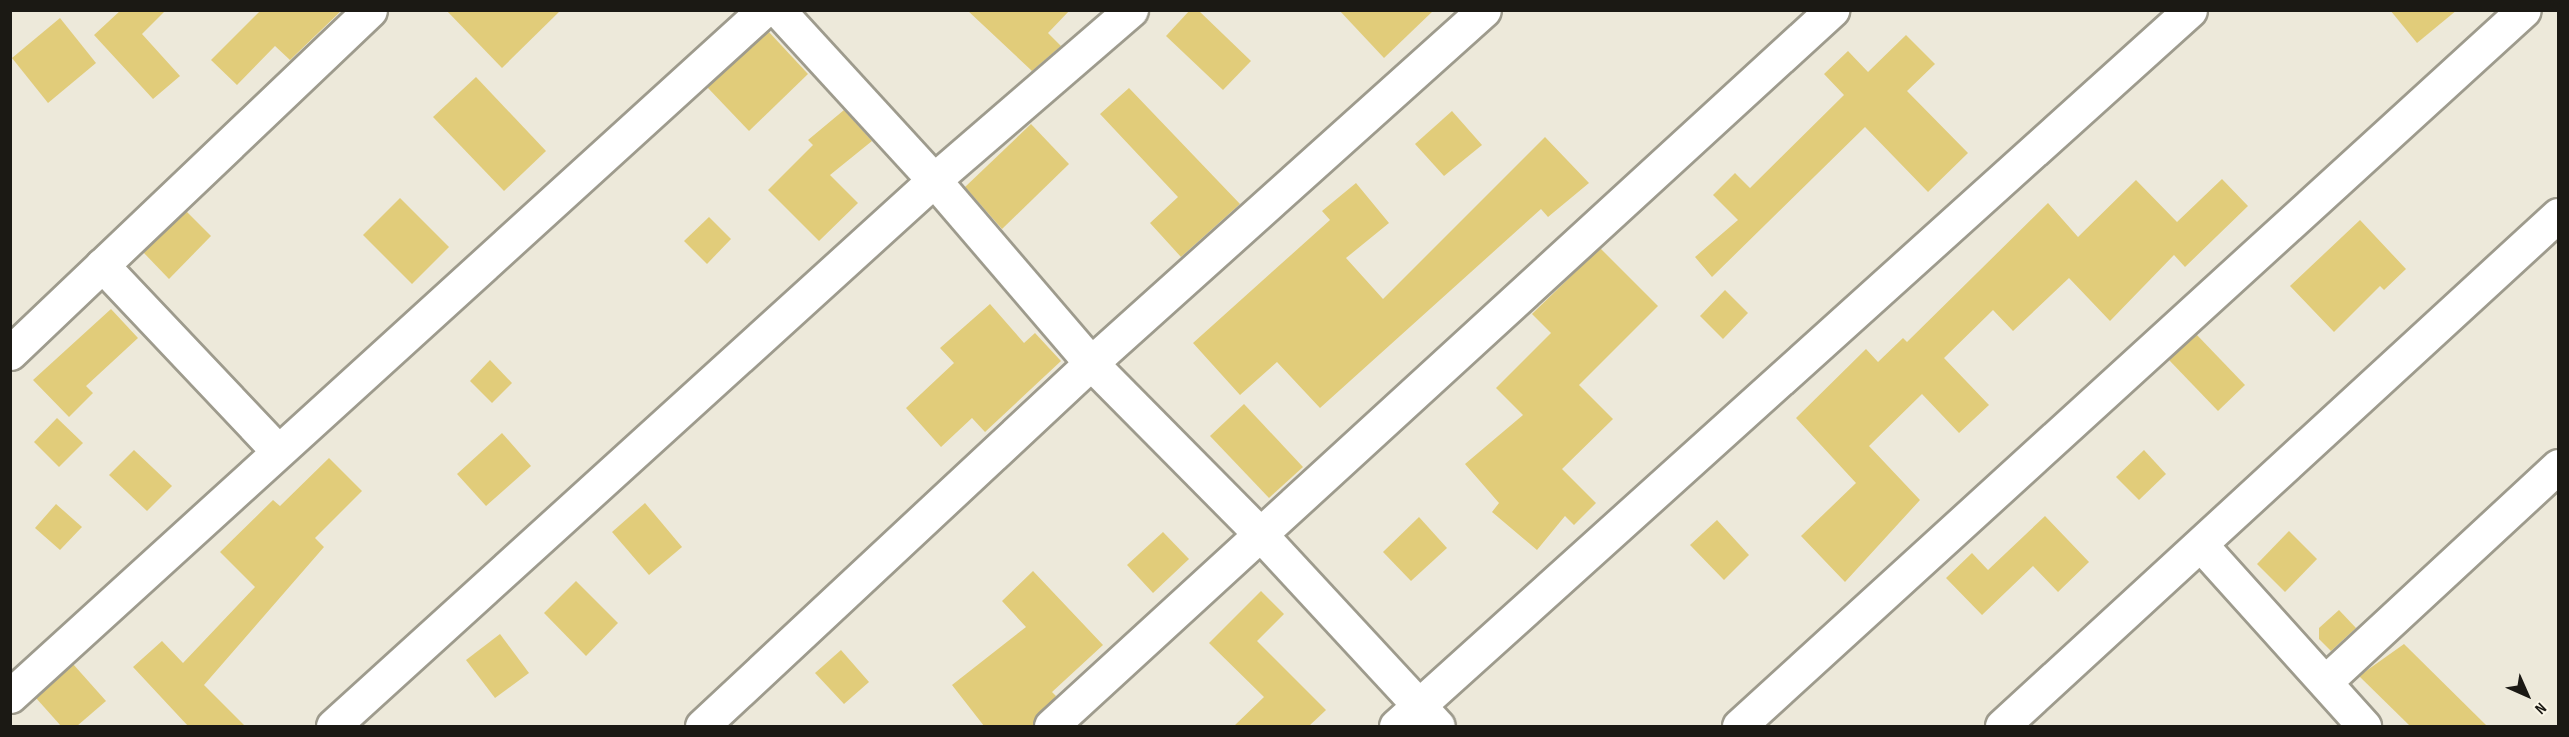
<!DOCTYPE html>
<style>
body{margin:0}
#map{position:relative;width:2569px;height:737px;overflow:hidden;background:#ede9da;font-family:"Sofia Sans Condensed",sans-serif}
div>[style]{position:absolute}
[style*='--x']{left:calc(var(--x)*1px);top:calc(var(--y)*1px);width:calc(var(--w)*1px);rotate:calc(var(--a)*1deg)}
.building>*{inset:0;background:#e1cc7a}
.roads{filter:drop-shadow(2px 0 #9e9b8d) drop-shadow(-2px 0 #9e9b8d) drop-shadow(0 2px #9e9b8d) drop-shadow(0 -2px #9e9b8d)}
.minor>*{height:33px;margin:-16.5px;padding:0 16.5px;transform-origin:16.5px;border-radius:16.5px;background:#fff}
span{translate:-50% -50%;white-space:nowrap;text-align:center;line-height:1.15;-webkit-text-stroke:4.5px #faf6e7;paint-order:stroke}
.frame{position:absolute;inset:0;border:12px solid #1b1914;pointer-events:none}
.north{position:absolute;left:2497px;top:665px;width:60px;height:60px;-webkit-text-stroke:4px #faf6e7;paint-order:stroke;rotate:135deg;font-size:16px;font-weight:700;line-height:24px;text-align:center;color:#1b1914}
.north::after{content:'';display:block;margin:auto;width:21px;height:27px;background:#1b1914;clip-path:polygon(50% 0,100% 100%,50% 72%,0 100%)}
</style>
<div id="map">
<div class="building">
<i style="clip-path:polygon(121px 10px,166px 10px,142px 34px,180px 76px,153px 99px,94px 35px)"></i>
<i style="clip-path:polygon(261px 10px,342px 10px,290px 60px,275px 46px,237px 85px,211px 60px)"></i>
<i style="clip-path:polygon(446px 10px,561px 10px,502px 68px)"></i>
<i style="clip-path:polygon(967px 10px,1070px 10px,1048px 33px,1061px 46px,1032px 71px)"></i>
<i style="clip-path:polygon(1190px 10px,1198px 10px,1251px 61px,1223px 90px,1166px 36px)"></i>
<i style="clip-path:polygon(1339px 10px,1434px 10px,1384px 58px)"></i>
<i style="clip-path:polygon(2390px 10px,2457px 10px,2417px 43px)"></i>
<i style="clip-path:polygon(60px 18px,96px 63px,48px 103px,12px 58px)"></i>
<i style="clip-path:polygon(768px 31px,808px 74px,749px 131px,707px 87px)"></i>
<i style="clip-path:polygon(1906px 35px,1935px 64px,1907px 91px,1968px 153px,1928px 192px,1865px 127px,1712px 277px,1695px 257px,1738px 220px,1713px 195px,1735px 173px,1750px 188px,1844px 95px,1824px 74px,1848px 51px,1868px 72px)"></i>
<i style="clip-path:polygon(476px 77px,546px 151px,504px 191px,433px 117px)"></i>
<i style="clip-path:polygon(1129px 88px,1240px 204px,1181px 257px,1150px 223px,1178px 197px,1100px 114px)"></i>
<i style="clip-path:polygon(844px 110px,872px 141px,830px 175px,858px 203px,819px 241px,768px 190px,813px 145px,808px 140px)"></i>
<i style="clip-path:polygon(1452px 111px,1482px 145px,1444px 176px,1415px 144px)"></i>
<i style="clip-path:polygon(1031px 124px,1069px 164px,1002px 229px,965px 187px)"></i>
<i style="clip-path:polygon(1545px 137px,1589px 183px,1548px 217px,1541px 209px,1320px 408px,1277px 362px,1240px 395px,1193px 343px,1330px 220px,1322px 211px,1356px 183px,1389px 223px,1346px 258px,1383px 299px)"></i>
<i style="clip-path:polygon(2222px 179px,2248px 206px,2185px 267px,2174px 255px,2110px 321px,2069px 278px,2013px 331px,1993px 310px,1944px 358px,1989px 405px,1959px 433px,1922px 394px,1869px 446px,1920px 500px,1845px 582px,1801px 536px,1856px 483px,1796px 418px,1866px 349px,1878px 362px,1903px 338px,1907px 342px,2048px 203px,2078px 237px,2136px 180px,2177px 222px)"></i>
<i style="clip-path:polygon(400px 198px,449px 247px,412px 284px,363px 235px)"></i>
<i style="clip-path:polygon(186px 211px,211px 236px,169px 279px,143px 252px)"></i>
<i style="clip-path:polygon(709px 217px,731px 239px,707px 264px,684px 241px)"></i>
<i style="clip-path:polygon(2360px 220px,2406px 269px,2384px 290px,2380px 286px,2334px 332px,2290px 286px)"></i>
<i style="clip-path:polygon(1600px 248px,1658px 306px,1579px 385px,1613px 419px,1562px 469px,1596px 503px,1574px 525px,1565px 516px,1537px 550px,1492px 512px,1499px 503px,1465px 464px,1523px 415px,1496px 388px,1551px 333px,1532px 314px)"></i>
<i style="clip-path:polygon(1725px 290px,1748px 313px,1723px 339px,1700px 316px)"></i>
<i style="clip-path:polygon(990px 304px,1024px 343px,1035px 333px,1061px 361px,985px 432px,972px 418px,941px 447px,906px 408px,954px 363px,940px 348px)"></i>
<i style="clip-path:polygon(111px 309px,138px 338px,86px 386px,93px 393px,69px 417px,33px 380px)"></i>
<i style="clip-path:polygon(2196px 334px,2245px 385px,2218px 411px,2169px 360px)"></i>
<i style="clip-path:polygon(490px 360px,512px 383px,492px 403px,470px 381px)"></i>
<i style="clip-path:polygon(1244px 404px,1303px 467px,1269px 498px,1210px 436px)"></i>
<i style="clip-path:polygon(57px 418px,83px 443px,59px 467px,34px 442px)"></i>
<i style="clip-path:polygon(502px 433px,531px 466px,486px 506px,457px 474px)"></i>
<i style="clip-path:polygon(134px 450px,172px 486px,147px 511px,109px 475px)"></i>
<i style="clip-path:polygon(2144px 450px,2166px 474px,2139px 500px,2116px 477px)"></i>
<i style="clip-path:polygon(329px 458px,362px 491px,315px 538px,324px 547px,204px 685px,245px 726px,188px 726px,133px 667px,162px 641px,183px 663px,255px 587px,220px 552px,273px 500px,280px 506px)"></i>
<i style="clip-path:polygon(645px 503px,682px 547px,649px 575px,612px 532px)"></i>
<i style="clip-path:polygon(56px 504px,82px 527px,60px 550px,35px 528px)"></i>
<i style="clip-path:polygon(2045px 516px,2089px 562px,2058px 592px,2033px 566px,1982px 615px,1946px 578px,1972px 553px,1988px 570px)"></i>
<i style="clip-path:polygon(1419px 517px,1447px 548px,1411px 581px,1383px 552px)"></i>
<i style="clip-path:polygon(1717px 520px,1749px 555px,1724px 580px,1690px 545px)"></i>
<i style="clip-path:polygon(2289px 531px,2317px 559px,2285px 592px,2257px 564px)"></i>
<i style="clip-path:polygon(1163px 532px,1189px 559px,1153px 593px,1127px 565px)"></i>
<i style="clip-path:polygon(1033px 571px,1103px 645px,1052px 692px,1056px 696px,1032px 726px,984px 726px,952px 685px,1026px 627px,1002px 601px)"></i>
<i style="clip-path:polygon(576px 581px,618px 623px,586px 656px,544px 613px)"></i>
<i style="clip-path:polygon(1261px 591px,1284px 614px,1257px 641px,1326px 710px,1309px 726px,1234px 726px,1264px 697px,1209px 643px)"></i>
<i style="clip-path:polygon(2339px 610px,2356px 628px,2331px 651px,2319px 639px,2319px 628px)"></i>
<i style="clip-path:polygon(500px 634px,529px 673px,495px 698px,466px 660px)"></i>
<i style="clip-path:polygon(2404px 644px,2487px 726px,2410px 726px,2359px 676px)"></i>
<i style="clip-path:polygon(841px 650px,869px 682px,844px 704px,815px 673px)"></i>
<i style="clip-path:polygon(73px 664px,106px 701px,77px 726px,61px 726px,36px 698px)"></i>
</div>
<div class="roads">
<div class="minor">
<i style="--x:778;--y:10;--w:231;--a:47.5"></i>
<i style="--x:934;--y:180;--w:241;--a:49.4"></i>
<i style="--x:1091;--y:363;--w:242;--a:45.3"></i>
<i style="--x:1261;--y:535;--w:260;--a:47.2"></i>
<i style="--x:102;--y:265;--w:253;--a:46.6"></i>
<i style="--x:10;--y:353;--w:497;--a:-43.6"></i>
<i style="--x:2201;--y:545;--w:244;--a:48"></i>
<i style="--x:2325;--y:682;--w:318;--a:-42.8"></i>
<i style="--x:10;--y:696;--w:1019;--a:-42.3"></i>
<i style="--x:333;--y:726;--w:812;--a:-42.25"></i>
<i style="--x:934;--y:180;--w:260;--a:-40.8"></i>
<i style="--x:702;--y:726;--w:532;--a:-43.02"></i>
<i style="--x:1091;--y:363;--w:528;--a:-41.93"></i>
<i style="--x:1051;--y:726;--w:1060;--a:-42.51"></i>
<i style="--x:1396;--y:726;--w:1069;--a:-42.04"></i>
<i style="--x:1739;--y:726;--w:1062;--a:-42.37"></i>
<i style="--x:2002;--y:726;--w:755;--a:-42.59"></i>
</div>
</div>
<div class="frame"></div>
<div class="north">N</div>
</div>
